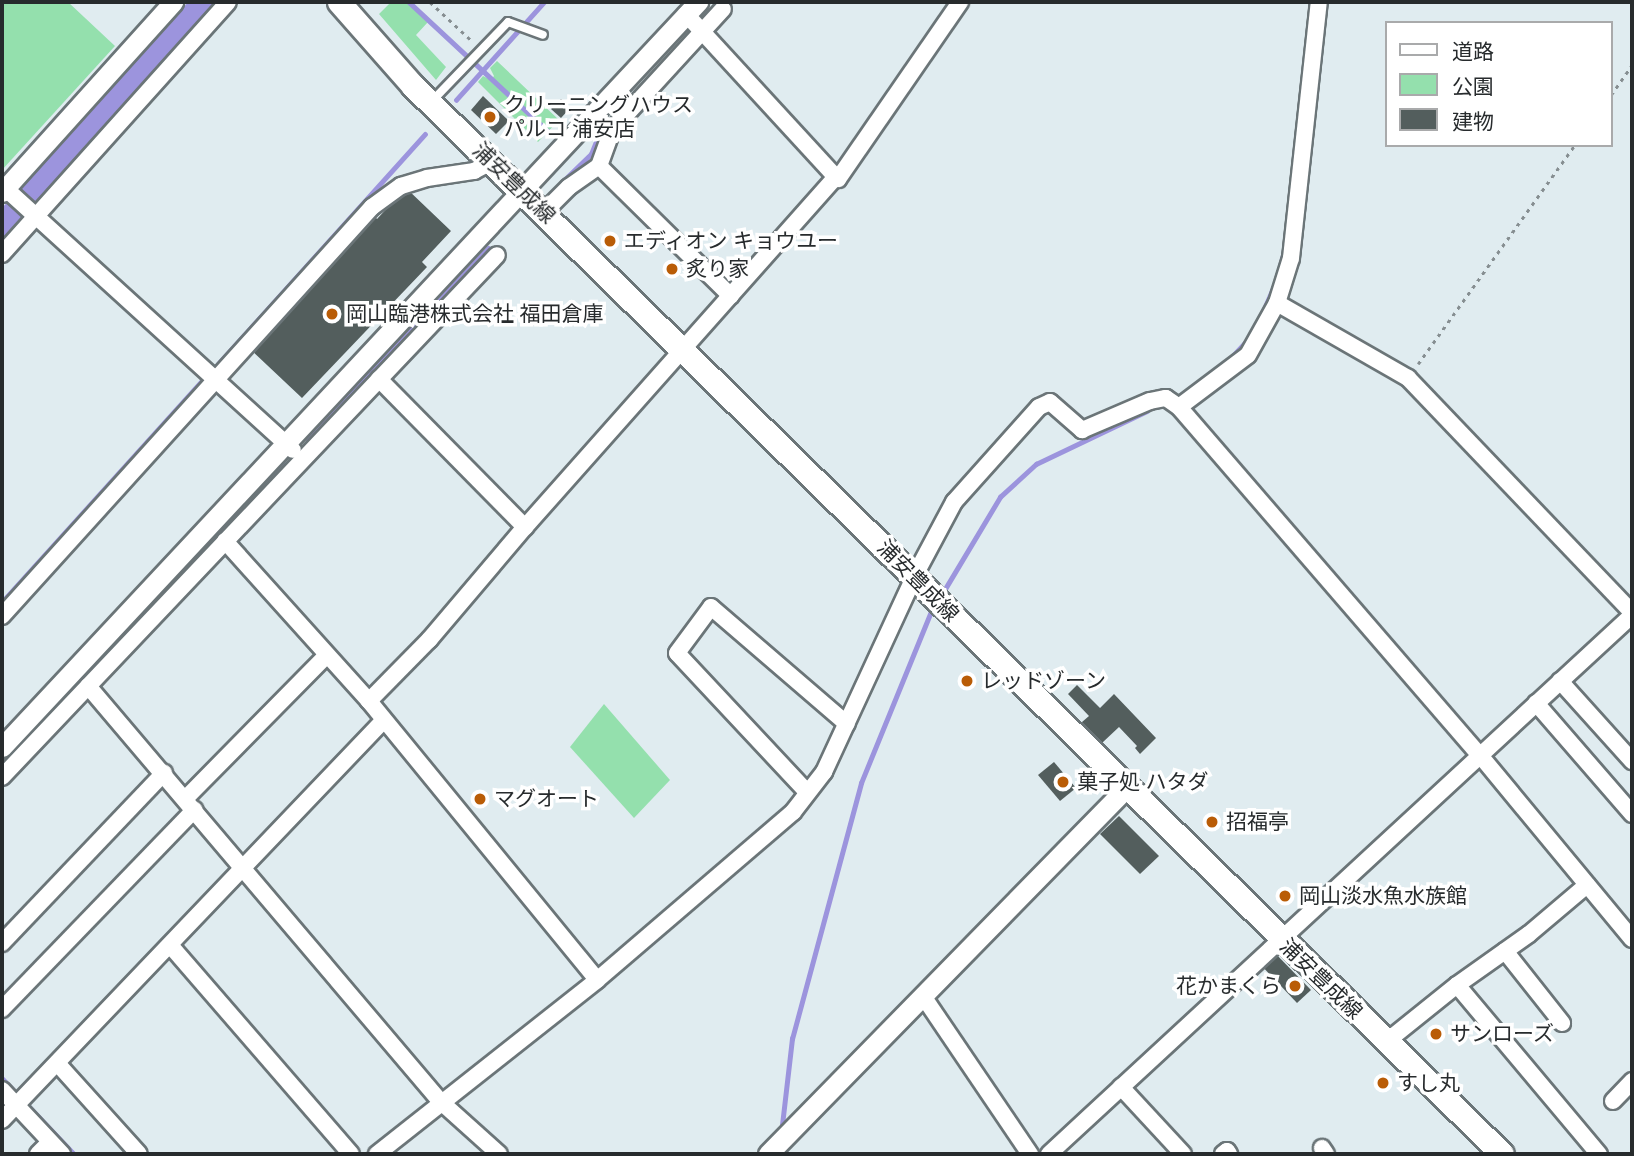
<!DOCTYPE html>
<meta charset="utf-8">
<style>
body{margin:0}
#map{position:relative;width:1634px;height:1156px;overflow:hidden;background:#e0ecf0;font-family:Montserrat,"Noto Sans JP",sans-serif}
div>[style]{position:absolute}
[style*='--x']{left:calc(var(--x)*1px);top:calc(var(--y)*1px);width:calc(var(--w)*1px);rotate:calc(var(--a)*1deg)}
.green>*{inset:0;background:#94e0ad}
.stream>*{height:4.5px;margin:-2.25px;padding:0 2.25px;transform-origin:2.25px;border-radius:2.25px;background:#9c94dd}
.river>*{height:28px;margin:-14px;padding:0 14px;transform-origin:14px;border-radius:14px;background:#9c94dd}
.building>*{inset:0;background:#535e5d}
.path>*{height:2.5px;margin-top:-1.25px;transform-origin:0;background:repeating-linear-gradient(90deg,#868e91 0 3.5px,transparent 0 8.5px)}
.roads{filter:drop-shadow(2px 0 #6b7578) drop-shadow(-2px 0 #6b7578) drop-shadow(0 2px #6b7578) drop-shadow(0 -2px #6b7578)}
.service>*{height:8px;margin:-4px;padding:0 4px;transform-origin:4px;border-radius:4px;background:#fff}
.minor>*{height:16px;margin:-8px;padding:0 8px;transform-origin:8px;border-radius:8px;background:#fff}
.tertiary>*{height:19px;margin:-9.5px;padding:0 9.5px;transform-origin:9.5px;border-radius:9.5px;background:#fff}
.secondary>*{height:23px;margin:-11.5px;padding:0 11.5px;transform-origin:11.5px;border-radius:11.5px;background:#fff}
.dots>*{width:19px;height:19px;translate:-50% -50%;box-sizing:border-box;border:4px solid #fff;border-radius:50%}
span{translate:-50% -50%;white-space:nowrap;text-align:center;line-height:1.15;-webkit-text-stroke:7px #fff;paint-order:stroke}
.poi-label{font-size:21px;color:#272b2d}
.left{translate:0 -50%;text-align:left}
.right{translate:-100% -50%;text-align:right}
.street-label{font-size:21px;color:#272b2d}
.frame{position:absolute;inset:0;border:4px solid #272b2d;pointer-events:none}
.legend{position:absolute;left:1385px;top:21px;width:228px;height:126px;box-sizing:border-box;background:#fff;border:2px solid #a9aaab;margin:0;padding:9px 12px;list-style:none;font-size:21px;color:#272b2d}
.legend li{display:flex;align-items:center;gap:14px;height:35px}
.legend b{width:35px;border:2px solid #a9aaab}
</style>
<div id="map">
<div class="green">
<i style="clip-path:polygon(2px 2px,68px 2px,115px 46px,2px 170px)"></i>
<i style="clip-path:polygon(391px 2px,406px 2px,428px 22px,416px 35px,446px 67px,436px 80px,379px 14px)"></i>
<i style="clip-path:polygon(497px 61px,559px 120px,538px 142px,478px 82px,483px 76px,491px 80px,494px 76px,490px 68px)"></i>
<i style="clip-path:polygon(604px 704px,670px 780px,634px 818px,570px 747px)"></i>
</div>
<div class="stream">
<i style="--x:409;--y:2;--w:190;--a:42.9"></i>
<i style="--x:456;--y:100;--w:132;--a:-48.1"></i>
<i style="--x:563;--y:181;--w:39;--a:-44"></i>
<i style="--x:591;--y:154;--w:27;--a:-68"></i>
<i style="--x:601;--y:129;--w:39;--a:-46"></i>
<i style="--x:1279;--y:270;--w:23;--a:-75"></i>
<i style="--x:1261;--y:316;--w:40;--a:-66.6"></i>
<i style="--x:1226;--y:363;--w:37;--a:-47"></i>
<i style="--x:218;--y:364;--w:309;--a:-48"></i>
<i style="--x:308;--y:440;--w:263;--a:-46.8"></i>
<i style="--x:942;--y:594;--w:113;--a:-59.1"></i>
<i style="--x:1000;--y:497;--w:49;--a:-42.5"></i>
<i style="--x:1036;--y:464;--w:123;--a:-25.5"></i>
<i style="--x:2;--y:602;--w:298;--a:-47.9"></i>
<i style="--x:2;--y:765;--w:412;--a:-46.8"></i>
<i style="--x:2;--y:1078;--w:105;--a:46.5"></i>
<i style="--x:782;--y:1125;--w:87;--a:-83.4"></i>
<i style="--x:792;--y:1039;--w:265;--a:-74.9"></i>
<i style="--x:861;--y:783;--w:190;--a:-67.8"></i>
</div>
<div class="river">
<i style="--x:2;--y:229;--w:306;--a:-47.9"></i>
</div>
<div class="building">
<i style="clip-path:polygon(483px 96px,509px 121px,496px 134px,471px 110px)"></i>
<i style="clip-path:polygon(561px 99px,570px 108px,561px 118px,551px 109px)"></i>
<i style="clip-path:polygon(406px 188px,451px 231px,422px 262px,427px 267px,302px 398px,249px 348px,372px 213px,377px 219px)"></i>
<i style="clip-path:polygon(1077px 685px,1100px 708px,1114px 694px,1156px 738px,1140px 754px,1135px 748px,1137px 746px,1119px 727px,1102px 743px,1082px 722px,1089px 716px,1068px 694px)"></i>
<i style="clip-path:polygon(1054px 762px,1076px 788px,1060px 801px,1038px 775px)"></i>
<i style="clip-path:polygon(1119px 816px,1159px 856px,1140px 874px,1100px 834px)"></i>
<i style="clip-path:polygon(1272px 950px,1311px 990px,1297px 1003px,1259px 963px)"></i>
</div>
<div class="path">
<i style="--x:430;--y:2;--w:56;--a:42.8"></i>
<i style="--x:1611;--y:95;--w:37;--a:-55"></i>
<i style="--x:1418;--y:364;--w:269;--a:-54.4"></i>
</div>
<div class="roads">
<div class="service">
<i style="--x:433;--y:100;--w:108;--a:-46.1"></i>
<i style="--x:508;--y:22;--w:37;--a:20"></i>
</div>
<div class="minor">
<i style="--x:686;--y:14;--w:222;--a:47.4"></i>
<i style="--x:599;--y:166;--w:185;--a:44.6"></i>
<i style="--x:5;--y:188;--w:389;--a:42.3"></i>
<i style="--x:544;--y:212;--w:35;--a:-45"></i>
<i style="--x:569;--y:187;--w:37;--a:-35"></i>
<i style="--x:599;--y:166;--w:38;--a:-70"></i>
<i style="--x:612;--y:130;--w:164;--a:-47.5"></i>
<i style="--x:2;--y:254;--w:338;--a:-48.1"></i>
<i style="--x:1277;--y:303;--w:151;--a:29.8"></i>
<i style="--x:1408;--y:378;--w:324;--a:46.3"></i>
<i style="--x:379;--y:379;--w:208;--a:45.4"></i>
<i style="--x:1179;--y:407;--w:86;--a:-37"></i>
<i style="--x:1248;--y:355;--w:60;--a:-60.9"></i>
<i style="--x:1277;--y:303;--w:47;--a:-72.7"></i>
<i style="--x:1291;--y:258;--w:258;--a:-83.8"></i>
<i style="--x:225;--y:541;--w:215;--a:48"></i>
<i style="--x:369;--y:701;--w:360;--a:50.7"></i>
<i style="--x:2;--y:616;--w:552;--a:-47.87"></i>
<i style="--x:372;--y:207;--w:36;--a:-36"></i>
<i style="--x:401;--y:186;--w:27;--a:-17"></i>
<i style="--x:427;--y:178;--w:48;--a:-8.5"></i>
<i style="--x:474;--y:171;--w:19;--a:-28"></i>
<i style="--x:1560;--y:681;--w:108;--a:48"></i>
<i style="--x:88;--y:686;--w:544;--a:49.7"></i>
<i style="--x:440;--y:1101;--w:79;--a:41.9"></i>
<i style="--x:369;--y:701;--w:86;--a:-45.5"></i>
<i style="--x:429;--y:640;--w:148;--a:-49.7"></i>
<i style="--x:525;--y:527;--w:468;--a:-48.4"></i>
<i style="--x:836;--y:177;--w:3;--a:45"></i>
<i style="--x:838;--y:179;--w:215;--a:-55.4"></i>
<i style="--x:1536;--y:703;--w:147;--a:49.1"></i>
<i style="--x:2;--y:777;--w:719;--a:-46.52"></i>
<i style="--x:807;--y:792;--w:190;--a:-133.1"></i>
<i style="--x:677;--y:653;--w:57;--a:-53.5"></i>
<i style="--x:711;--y:607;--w:179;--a:40.7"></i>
<i style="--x:185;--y:799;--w:202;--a:-45.4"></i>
<i style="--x:2;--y:943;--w:235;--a:-46.4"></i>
<i style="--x:170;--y:945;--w:276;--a:49.1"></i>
<i style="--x:1505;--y:951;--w:92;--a:51.6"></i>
<i style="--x:1457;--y:985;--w:221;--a:50"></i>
<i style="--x:923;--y:996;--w:191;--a:55.9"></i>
<i style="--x:2;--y:1009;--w:277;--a:-46"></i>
<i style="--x:1386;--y:1042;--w:91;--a:-38.8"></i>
<i style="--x:1457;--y:985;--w:88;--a:-35.3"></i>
<i style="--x:1529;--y:934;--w:76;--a:-40.2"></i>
<i style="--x:57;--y:1063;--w:122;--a:48"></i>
<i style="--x:1121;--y:1087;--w:91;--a:47.2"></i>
<i style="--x:2;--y:1090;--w:88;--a:46.8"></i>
<i style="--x:1613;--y:1101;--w:28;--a:-46"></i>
<i style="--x:2;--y:1120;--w:552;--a:-46.32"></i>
<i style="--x:1322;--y:1148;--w:7;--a:56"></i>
<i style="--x:38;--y:1154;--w:17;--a:-45"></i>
<i style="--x:377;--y:1154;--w:280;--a:-38.3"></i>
<i style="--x:597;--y:980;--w:258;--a:-40.6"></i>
<i style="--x:793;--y:812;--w:51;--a:-52.2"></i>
<i style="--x:824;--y:772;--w:215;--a:-65.2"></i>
<i style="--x:914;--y:577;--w:85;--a:-61.9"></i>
<i style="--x:954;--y:502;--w:127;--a:-48.2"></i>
<i style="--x:1039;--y:407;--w:12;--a:-24"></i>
<i style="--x:1050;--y:402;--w:43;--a:41.2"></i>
<i style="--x:1082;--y:430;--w:74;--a:-23.1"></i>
<i style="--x:1150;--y:401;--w:16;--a:-11"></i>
<i style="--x:1166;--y:398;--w:16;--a:35"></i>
<i style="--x:1179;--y:407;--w:459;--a:49.2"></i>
<i style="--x:1479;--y:754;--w:240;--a:50.4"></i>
<i style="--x:1049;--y:1154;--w:794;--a:-42.75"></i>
<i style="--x:1223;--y:1154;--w:5;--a:-37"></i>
<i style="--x:1227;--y:1151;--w:4;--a:56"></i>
</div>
<div class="tertiary">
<i style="--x:2;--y:192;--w:256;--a:-48"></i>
<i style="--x:2;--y:747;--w:1020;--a:-46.95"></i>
<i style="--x:768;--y:1154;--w:513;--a:-45.63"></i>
</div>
<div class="secondary">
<i style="--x:339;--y:2;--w:112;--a:48.6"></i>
<i style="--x:413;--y:86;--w:1525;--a:44.44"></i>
</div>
</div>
<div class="dots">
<i style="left:490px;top:117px;background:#b95c06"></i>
<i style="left:610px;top:241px;background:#b95c06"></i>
<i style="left:672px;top:269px;background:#b95c06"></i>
<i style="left:332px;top:314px;background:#b95c06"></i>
<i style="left:967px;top:681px;background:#b95c06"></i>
<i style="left:1063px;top:782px;background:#b95c06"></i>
<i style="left:480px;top:799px;background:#b95c06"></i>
<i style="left:1212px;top:822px;background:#b95c06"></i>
<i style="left:1285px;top:896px;background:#b95c06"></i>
<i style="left:1295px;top:986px;background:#b95c06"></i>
<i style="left:1436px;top:1034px;background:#b95c06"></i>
<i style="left:1383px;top:1083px;background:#b95c06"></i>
</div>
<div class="poi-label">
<span class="left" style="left:504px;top:117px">クリーニングハウス<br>パルコ 浦安店</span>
<span class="left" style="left:624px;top:241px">エディオン キョウユー</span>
<span class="left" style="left:686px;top:269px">炙り家</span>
<span class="left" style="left:346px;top:314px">岡山臨港株式会社 福田倉庫</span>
<span class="left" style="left:981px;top:681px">レッドゾーン</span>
<span class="left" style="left:1077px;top:782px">菓子処 ハタダ</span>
<span class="left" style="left:494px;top:799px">マグオート</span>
<span class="left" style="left:1226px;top:822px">招福亭</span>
<span class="left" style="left:1299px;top:896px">岡山淡水魚水族館</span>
<span class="right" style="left:1281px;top:986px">花かまくら</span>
<span class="left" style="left:1450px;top:1034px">サンローズ</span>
<span class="left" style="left:1397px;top:1083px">すし丸</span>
</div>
<div class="street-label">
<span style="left:514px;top:183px;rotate:44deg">浦安豊成線</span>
<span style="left:918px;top:581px;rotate:45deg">浦安豊成線</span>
<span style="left:1321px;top:979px;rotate:44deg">浦安豊成線</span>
</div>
<div class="frame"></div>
<ul class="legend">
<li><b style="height:9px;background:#fff"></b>道路</li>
<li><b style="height:19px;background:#94e0ad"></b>公園</li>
<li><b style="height:19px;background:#535e5d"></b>建物</li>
</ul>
</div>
